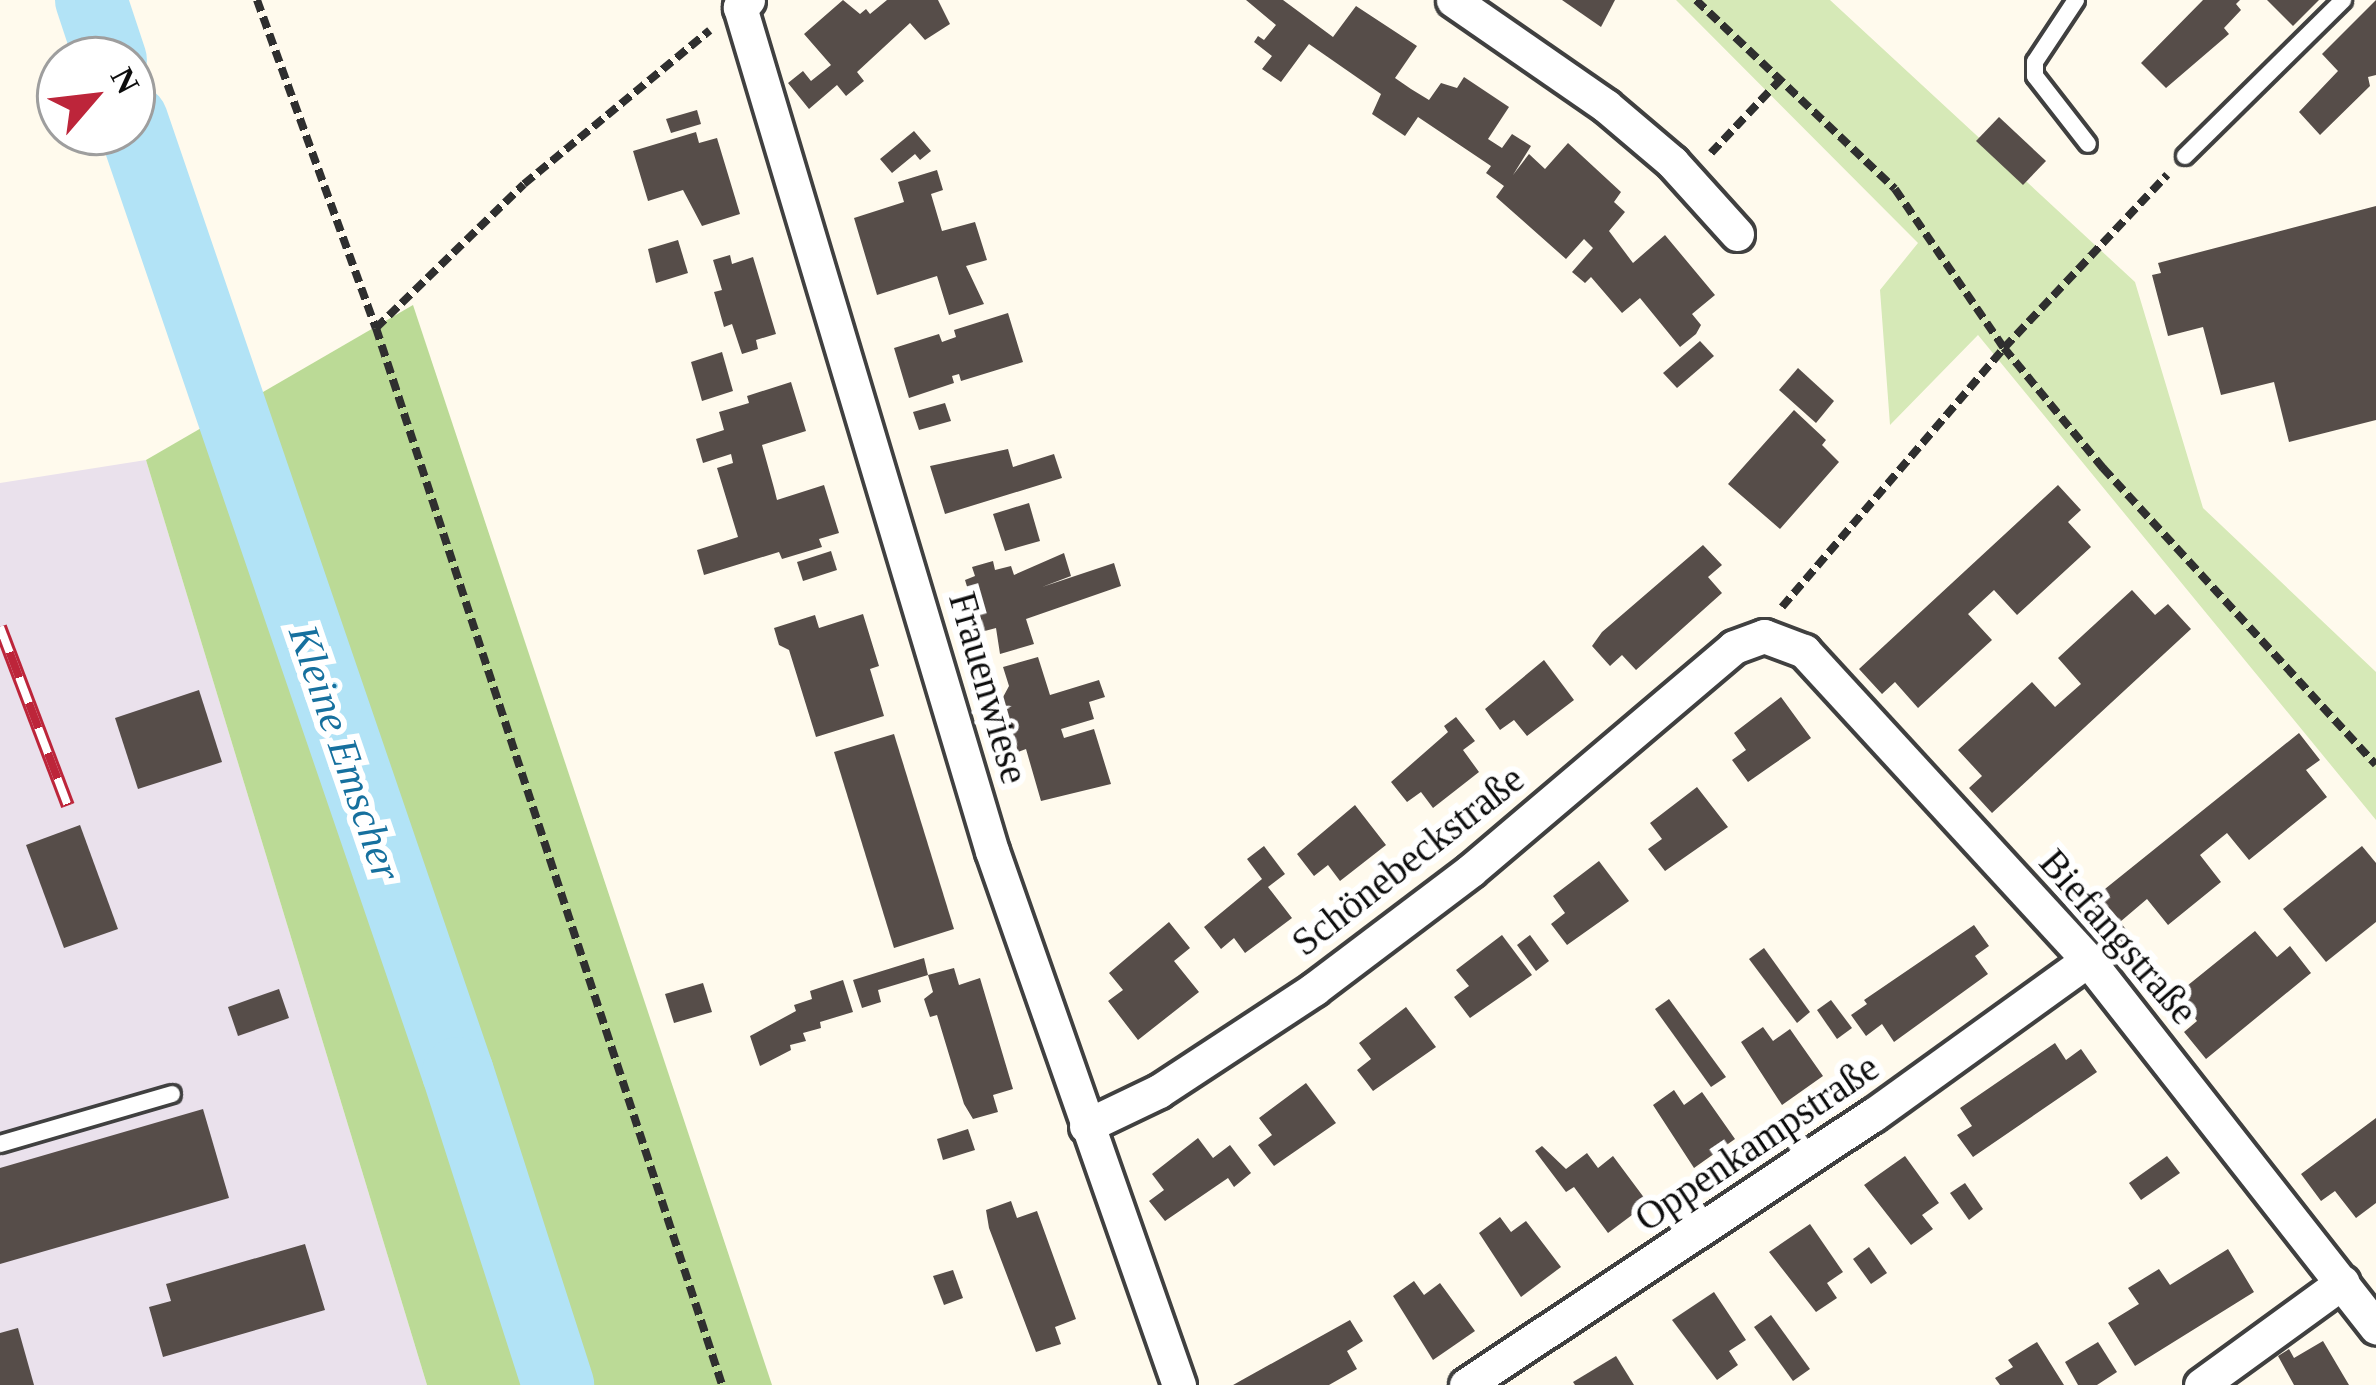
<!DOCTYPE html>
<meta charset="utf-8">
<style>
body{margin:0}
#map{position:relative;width:2376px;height:1385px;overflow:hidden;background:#fffaed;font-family:Georgia,serif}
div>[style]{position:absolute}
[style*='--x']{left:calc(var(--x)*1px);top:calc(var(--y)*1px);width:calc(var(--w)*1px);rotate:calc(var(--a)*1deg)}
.industrial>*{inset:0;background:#eae1ec}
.green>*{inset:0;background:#d6e9b7}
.forest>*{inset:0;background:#bbda96}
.river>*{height:72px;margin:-36px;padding:0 36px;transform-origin:36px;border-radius:36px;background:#b2e3f6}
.building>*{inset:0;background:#564d49}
.path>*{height:8px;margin-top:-4px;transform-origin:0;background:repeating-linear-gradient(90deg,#2f2f2f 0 12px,transparent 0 18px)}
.roads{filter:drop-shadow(3px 0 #404040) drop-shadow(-3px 0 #404040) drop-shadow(0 3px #404040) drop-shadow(0 -3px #404040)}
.service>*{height:16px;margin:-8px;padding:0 8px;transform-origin:8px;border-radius:8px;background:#fff}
.minor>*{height:33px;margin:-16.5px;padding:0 16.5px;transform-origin:16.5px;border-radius:16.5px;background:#fff}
.rail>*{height:14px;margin-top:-7px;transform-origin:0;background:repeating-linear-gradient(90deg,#fff 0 27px,#bd253a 0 54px);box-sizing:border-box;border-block:3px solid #bd253a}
span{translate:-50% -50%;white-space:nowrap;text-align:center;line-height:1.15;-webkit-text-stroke:12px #fff;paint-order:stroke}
.street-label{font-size:39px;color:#0d0d0d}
.water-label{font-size:42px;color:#16709e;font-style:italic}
.north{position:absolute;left:36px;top:36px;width:120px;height:120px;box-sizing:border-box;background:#fff;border:3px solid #9e9e9e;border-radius:50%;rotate:62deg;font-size:33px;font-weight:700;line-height:48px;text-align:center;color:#0d0d0d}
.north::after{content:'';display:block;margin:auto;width:42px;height:54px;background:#bd253a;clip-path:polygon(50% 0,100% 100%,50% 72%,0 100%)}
</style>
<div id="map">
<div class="industrial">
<i style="clip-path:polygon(146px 460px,427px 1385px,0 1385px,0 483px)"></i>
</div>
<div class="green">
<i style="clip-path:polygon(1676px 0,1830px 0,2135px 282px,2203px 508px,2376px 672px,2376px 820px,1978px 335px,1890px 425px,1880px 290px,1918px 243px)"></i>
</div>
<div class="forest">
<i style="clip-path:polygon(413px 305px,772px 1385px,427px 1385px,146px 460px)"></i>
</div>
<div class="river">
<i style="--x:91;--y:0;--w:63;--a:71.6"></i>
<i style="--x:132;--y:120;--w:1007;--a:71.12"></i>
<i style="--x:458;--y:1073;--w:328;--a:72.2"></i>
</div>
<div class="building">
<i style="clip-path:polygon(843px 0,860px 14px,866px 9px,870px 14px,887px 0,938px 0,950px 24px,925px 40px,910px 23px,857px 72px,864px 81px,846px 96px,837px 85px,809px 109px,788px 83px,803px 71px,811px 81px,831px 65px,804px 34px)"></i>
<i style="clip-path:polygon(1246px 0,1283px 0,1333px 37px,1356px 6px,1417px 46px,1395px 78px,1411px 89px,1429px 100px,1441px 83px,1457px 88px,1464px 77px,1509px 107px,1488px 139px,1502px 148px,1512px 134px,1531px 146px,1513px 175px,1529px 154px,1545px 169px,1568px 143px,1621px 192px,1614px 202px,1625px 212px,1609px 231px,1633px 263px,1665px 235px,1715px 295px,1692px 314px,1701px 325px,1696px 334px,1680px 347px,1640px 298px,1622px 313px,1591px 277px,1585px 283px,1572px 272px,1593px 248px,1584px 239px,1566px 259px,1496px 197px,1504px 186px,1486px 173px,1491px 166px,1418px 117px,1405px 136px,1372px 114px,1381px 94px,1309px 44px,1281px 82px,1262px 69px,1272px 56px,1254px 42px,1258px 36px,1264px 40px,1276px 25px)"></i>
<i style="clip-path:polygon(1562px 0,1615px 0,1601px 27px)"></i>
<i style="clip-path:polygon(2203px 0,2240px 0,2236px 4px,2241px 10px,2224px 28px,2229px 34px,2166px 88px,2141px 63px)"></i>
<i style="clip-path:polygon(2267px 0,2319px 0,2293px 26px)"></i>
<i style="clip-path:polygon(2376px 0,2376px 75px,2368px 77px,2370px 86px,2320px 135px,2299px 112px,2338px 71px,2322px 54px)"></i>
<i style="clip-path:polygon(697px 110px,701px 124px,671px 133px,666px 119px)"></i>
<i style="clip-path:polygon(1999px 117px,2046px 161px,2023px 185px,1976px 141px)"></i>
<i style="clip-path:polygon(914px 131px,931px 151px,920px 160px,915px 154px,892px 173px,880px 159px)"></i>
<i style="clip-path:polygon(696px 132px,699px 143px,717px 138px,740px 214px,702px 226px,683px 190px,648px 201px,633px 151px)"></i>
<i style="clip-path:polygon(937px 170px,943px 190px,931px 194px,942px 231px,975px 222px,987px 260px,966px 266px,984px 304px,949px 315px,937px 276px,877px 295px,854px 218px,904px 202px,898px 182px)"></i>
<i style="clip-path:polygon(2376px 206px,2376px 420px,2289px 442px,2274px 382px,2221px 395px,2203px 327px,2168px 336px,2152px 275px,2161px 273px,2158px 263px)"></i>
<i style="clip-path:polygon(678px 240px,688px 273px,656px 283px,648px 249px)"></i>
<i style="clip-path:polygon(730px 255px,732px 264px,753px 257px,776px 334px,756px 340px,758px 349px,742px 354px,732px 324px,724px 327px,714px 292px,722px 290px,713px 260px)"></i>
<i style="clip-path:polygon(1008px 313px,1023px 362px,961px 381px,959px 374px,952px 376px,954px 383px,909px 398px,894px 348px,939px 334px,942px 342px,956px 337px,954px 330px)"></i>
<i style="clip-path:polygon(1700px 341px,1714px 356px,1677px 388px,1663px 373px)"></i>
<i style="clip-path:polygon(722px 352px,733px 391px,702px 401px,691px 362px)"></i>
<i style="clip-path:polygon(1798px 368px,1834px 401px,1816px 423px,1779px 390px)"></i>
<i style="clip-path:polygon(791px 382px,806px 431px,762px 445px,774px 488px,777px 500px,824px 485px,839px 533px,819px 539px,822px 547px,782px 559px,779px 552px,704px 575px,697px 550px,738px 537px,717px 468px,733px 463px,731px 454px,703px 463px,696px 439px,724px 430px,719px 412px,749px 403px,747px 396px)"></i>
<i style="clip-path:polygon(945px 403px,951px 421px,919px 430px,913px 412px)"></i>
<i style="clip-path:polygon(1794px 410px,1826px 440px,1822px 445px,1839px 462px,1780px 529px,1728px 484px)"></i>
<i style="clip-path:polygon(1008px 449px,1013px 467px,1054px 454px,1062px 478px,945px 514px,930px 466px)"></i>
<i style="clip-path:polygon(2058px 485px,2081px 510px,2068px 522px,2091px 547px,2017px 615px,1994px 590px,1968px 614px,1992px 640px,1918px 708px,1895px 682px,1882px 694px,1859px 669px)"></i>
<i style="clip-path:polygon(1029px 503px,1040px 541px,1005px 551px,993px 514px)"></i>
<i style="clip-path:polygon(1703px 545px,1722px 565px,1708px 577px,1722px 593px,1636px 670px,1622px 655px,1610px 666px,1592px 646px,1602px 632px)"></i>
<i style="clip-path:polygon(831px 551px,837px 570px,803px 581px,797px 562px)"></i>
<i style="clip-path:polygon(1064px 553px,1071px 576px,1042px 587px,1114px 563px,1121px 586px,1026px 619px,1034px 644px,1000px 654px,996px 628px,981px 632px,965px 580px,975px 576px,972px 567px,993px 561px,995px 570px,1011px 566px,1014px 575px)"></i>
<i style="clip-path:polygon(2132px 590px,2155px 615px,2168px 604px,2191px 629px,1992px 813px,1969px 788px,1982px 776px,1958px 750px,2032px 682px,2055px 707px,2081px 684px,2058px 658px)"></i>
<i style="clip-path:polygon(863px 614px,879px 666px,870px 669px,884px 716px,816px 737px,789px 650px,779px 645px,774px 628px,815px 615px,819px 628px)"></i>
<i style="clip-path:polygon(1038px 657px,1050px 695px,1099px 680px,1105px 697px,1089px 702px,1094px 719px,1061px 729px,1064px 738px,1094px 729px,1111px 784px,1041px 801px,1026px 749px,1018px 752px,1002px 699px,1009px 686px,1003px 667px)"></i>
<i style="clip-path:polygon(1544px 660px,1574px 700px,1527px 736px,1514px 720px,1500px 730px,1485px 709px)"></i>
<i style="clip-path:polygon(199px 690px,222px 762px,138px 789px,115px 718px)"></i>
<i style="clip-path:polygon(1781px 697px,1811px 738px,1748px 782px,1732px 760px,1746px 750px,1734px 733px)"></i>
<i style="clip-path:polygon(1456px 717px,1475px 741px,1463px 750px,1479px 772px,1433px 808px,1421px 792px,1407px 802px,1391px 782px,1448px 732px,1444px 726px)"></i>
<i style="clip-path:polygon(2299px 733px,2320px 760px,2306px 770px,2327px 797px,2249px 860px,2227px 833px,2200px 855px,2221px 882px,2168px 925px,2147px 899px,2120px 922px,2142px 949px,2129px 960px,2085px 905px)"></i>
<i style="clip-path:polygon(894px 734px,954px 929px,894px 948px,834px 752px)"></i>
<i style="clip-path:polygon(1697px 787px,1728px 827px,1665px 871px,1648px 849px,1662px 839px,1650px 823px)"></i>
<i style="clip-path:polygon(1355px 805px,1386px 845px,1340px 881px,1328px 865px,1314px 876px,1297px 854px)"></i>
<i style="clip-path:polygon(80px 825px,118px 929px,64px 948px,26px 845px)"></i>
<i style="clip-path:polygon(1264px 846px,1285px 874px,1268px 887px,1292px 918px,1245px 953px,1234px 938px,1221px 949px,1204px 927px,1262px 879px,1247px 859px)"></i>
<i style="clip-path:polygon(2362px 846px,2376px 863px,2376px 922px,2326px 962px,2283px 909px)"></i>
<i style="clip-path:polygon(1599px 861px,1629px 901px,1567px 945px,1551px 924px,1565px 913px,1553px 896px)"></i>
<i style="clip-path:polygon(1169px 922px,1190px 948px,1174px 961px,1199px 992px,1138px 1040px,1108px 1001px,1123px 990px,1109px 973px)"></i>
<i style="clip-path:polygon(1974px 925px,1989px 946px,1975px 956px,1988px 974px,1894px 1042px,1882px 1024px,1866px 1036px,1851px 1015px,1867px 1004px,1864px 1000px)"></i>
<i style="clip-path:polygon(2255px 931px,2277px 957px,2290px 946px,2311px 973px,2206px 1059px,2184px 1032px,2197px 1021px,2177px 994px)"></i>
<i style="clip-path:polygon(1502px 935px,1532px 975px,1470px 1018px,1454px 997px,1469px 986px,1456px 970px)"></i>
<i style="clip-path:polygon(1530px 935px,1549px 961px,1536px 971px,1517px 945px)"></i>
<i style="clip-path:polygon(1764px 948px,1810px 1012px,1797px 1023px,1749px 959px)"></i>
<i style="clip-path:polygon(924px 958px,928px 975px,954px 968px,959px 985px,980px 978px,1013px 1089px,993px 1095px,998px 1112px,973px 1119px,964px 1104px,937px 1015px,930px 1017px,924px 999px,933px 992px,928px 975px,878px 990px,881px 1002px,862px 1008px,853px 980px)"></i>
<i style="clip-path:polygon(843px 980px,853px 1012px,820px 1022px,821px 1028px,803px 1033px,806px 1041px,790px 1045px,791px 1050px,760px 1066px,750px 1036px,796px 1011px,794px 1005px,812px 999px,810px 991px)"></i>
<i style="clip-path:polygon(703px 983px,712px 1012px,674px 1023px,665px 994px)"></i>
<i style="clip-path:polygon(279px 989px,289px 1018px,238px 1036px,228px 1007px)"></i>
<i style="clip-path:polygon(1669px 999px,1726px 1077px,1711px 1087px,1655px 1009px)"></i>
<i style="clip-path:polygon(1831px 1000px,1852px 1028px,1837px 1039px,1817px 1010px)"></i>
<i style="clip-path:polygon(1406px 1007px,1436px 1047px,1373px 1091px,1357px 1070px,1371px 1059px,1359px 1043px)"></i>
<i style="clip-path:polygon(1763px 1027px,1773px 1041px,1790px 1029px,1823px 1076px,1782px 1105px,1741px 1042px)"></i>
<i style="clip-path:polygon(2055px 1043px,2066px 1060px,2081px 1049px,2097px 1072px,1973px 1157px,1957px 1135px,1972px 1126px,1960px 1108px)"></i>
<i style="clip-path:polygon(1306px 1083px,1336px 1123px,1274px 1166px,1258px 1145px,1272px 1135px,1259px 1118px)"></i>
<i style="clip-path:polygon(1674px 1090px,1684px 1105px,1702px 1092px,1735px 1139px,1694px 1168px,1653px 1105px)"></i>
<i style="clip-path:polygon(203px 1109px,229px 1198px,0 1264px,0 1168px)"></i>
<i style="clip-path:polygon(2376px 1118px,2376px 1203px,2356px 1218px,2335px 1191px,2321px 1201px,2301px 1174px)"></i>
<i style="clip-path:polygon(968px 1129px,975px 1150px,943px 1160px,937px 1139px)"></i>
<i style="clip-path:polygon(1198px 1138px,1213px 1158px,1230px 1145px,1251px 1173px,1234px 1187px,1228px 1178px,1165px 1221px,1149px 1201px,1164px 1190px,1152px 1174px)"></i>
<i style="clip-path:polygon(1542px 1146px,1566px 1169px,1587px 1153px,1598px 1168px,1613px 1156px,1648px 1203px,1608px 1233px,1574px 1187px,1566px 1192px,1535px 1151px)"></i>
<i style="clip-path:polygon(1905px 1156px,1939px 1203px,1922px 1215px,1933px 1229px,1911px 1245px,1864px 1185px)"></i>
<i style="clip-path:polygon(2167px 1156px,2180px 1173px,2141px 1200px,2129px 1183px)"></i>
<i style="clip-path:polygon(1965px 1183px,1983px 1209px,1969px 1220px,1950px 1193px)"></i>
<i style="clip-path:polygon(1011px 1201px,1017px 1218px,1037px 1211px,1076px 1319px,1055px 1327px,1061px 1344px,1036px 1352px,989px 1228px,986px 1210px)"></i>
<i style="clip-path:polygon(1500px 1217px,1511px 1232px,1526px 1221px,1561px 1267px,1521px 1297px,1479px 1233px)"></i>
<i style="clip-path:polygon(1810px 1224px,1843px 1272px,1827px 1283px,1837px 1298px,1816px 1312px,1769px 1252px)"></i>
<i style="clip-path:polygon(305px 1244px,325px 1310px,163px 1357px,149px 1307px,171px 1301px,166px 1284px)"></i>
<i style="clip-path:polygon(1869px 1247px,1887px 1273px,1871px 1284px,1853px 1259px)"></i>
<i style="clip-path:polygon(2228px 1249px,2254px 1292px,2135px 1366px,2108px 1323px,2139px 1304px,2128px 1288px,2159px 1269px,2170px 1285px)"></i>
<i style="clip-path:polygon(953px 1270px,963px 1298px,944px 1305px,933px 1276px)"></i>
<i style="clip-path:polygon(1414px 1281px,1424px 1295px,1440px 1283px,1475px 1331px,1433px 1360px,1393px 1296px)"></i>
<i style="clip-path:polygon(1714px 1292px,1746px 1340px,1729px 1351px,1738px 1365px,1717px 1380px,1672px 1320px)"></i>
<i style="clip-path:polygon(1771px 1315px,1810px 1369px,1793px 1381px,1754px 1327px)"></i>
<i style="clip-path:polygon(1350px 1320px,1363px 1341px,1347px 1351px,1357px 1369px,1329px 1385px,1233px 1385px)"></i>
<i style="clip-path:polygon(18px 1328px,34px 1385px,0 1385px,0 1333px)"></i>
<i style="clip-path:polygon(2323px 1341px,2349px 1385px,2294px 1385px,2278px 1356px,2289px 1349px,2294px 1358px)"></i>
<i style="clip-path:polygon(2037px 1342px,2064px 1385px,2000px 1385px,1995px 1378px,2013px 1367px,2008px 1360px)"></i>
<i style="clip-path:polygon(2098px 1342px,2117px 1372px,2097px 1385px,2078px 1385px,2065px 1362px)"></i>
<i style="clip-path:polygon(1616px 1356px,1634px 1385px,1575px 1385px,1573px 1382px)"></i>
</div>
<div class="path">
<i style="--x:257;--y:0;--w:349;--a:70.1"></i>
<i style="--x:376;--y:328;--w:1112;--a:71.87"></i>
<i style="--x:1696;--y:0;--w:274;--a:43.5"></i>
<i style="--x:1895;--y:189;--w:193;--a:55.6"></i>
<i style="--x:2004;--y:348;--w:156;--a:50.5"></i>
<i style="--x:2103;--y:468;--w:403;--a:47.4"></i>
<i style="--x:1711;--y:153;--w:100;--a:-46.6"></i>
<i style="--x:376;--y:328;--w:206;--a:-44.2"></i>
<i style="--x:524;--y:184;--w:241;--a:-39.6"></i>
<i style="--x:1782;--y:607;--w:341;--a:-49.4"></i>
<i style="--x:2004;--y:348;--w:238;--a:-46.7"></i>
</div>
<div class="roads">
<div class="service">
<i style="--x:2076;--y:0;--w:74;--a:123.5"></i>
<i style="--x:2035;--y:62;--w:14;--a:90"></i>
<i style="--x:2035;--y:76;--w:86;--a:52.1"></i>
<i style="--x:2185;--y:156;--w:222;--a:-44.6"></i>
<i style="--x:0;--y:1144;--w:179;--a:-16.2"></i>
</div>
<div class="minor">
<i style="--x:748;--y:0;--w:11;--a:139"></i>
<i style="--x:740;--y:7;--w:881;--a:73.38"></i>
<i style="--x:992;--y:851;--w:566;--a:70.7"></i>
<i style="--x:1453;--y:0;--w:186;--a:34.7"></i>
<i style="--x:1606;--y:106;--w:87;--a:40.3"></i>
<i style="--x:1672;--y:162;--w:97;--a:47.9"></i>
<i style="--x:1086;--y:1126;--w:81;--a:-25.6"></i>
<i style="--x:1159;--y:1091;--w:186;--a:-33.3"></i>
<i style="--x:1314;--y:989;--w:196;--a:-37.1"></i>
<i style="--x:1470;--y:871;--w:346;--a:-40.3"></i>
<i style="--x:1734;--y:647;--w:32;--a:-20"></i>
<i style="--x:1764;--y:636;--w:43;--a:20.6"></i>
<i style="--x:1804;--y:651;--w:420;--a:47.4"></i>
<i style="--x:2088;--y:960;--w:467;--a:51.9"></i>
<i style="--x:1466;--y:1385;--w:488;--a:-33.6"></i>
<i style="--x:1873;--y:1115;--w:265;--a:-35.8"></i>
<i style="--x:2201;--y:1385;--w:175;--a:-36"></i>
</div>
</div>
<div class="rail">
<i style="--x:0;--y:627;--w:191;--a:69.2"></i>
</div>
<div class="street-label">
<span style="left:988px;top:688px;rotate:74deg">Frauenwiese</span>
<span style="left:1408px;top:861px;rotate:-38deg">Schönebeckstraße</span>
<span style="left:2118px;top:937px;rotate:49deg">Biefangstraße</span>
<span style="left:1757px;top:1143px;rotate:-34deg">Oppenkampstraße</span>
</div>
<div class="water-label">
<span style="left:345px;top:753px;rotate:71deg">Kleine Emscher</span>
</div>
<div class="north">N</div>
</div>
